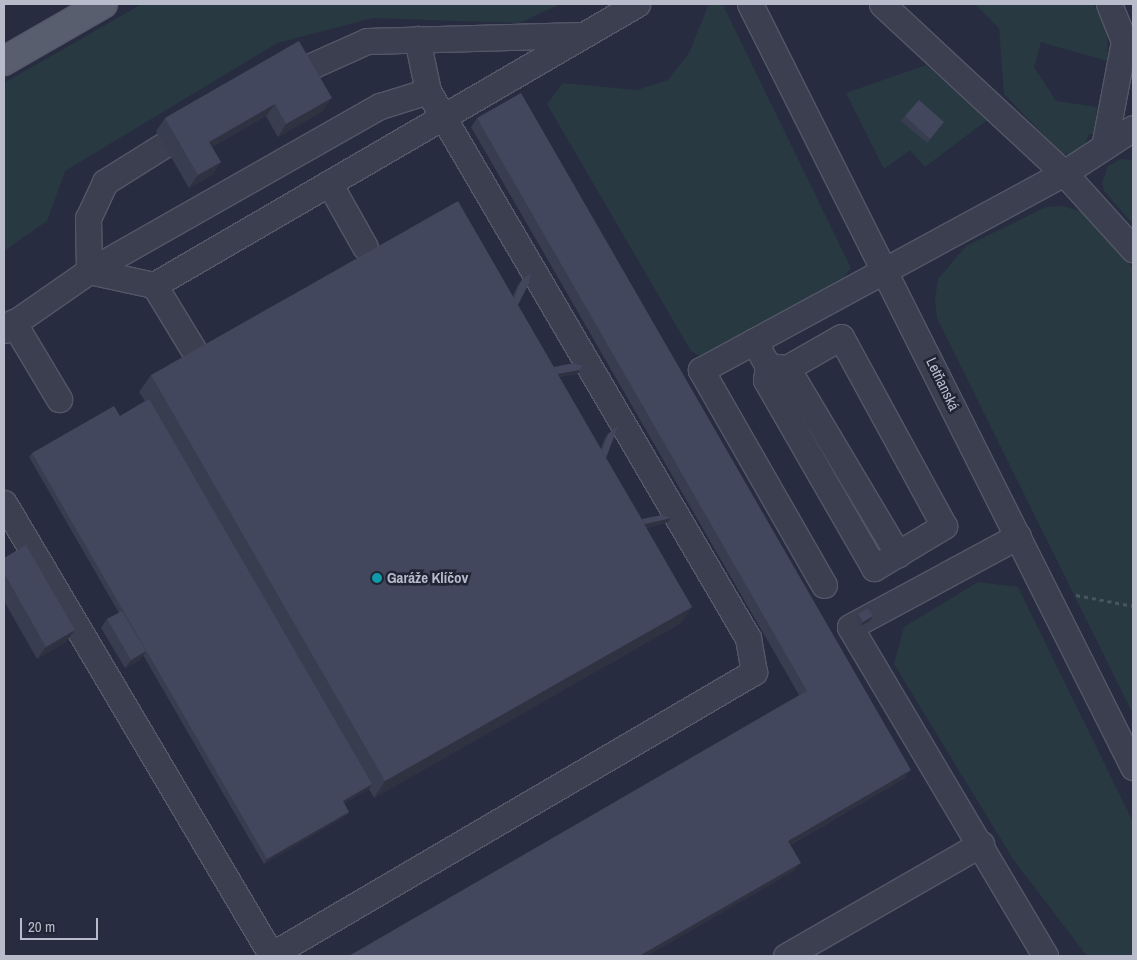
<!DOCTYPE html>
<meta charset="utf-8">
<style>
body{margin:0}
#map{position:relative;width:1137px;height:960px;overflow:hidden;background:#272c40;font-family:"Archivo Narrow",sans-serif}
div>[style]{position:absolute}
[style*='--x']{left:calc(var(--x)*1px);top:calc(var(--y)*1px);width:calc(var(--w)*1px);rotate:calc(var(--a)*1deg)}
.green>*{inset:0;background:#293941}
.path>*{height:3px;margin-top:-1.5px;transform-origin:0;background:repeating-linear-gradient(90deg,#47565e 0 4px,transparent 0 8px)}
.roads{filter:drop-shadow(1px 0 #535767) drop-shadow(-1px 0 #535767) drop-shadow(0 1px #535767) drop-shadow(0 -1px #535767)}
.minor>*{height:25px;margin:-12.5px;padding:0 12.5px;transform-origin:12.5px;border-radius:12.5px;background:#3b3f50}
.major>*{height:28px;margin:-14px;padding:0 14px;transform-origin:14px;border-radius:14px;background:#595e6f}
.wall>*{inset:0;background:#393d50}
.shaded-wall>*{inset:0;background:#2e3241}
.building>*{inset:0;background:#42475d}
.dots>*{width:14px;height:14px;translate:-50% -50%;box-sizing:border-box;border:2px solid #202435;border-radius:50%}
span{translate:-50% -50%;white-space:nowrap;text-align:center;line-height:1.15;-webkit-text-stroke:5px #202435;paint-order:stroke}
.street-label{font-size:15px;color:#b8bbca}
.poi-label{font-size:15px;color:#b8bbca;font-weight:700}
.left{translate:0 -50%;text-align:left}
.frame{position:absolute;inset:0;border:5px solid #b8bbca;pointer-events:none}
.scale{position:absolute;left:20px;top:918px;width:78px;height:22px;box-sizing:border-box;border:2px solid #b8bbca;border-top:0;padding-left:6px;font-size:15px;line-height:18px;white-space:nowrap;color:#b8bbca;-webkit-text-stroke:4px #202435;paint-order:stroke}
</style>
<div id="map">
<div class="green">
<i style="clip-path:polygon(142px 4px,561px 4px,519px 23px,373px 18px,277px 43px,65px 171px,47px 221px,4px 251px,4px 83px)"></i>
<i style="clip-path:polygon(709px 4px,723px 5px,851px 268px,843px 278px,699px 356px,691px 351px,547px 104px,563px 83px,637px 90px,668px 80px,689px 53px)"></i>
<i style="clip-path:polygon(975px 4px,1093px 4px,1108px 30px,1107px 61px,1041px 42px,1034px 67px,1056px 101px,1097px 107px,1094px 134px,1089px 134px,1084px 146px,1071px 155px,1062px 154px,1004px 94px,999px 28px)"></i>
<i style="clip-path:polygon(926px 65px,987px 120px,925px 167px,910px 150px,884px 169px,846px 93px)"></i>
<i style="clip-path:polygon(1121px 159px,1133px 160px,1133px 224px,1104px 191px,1102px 182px,1108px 166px)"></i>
<i style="clip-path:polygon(1063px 206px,1082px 212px,1133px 268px,1133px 714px,937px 318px,935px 301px,938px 279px,966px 246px,1046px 207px)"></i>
<i style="clip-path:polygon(978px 582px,1018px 587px,1133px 822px,1133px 956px,1087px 956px,1013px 859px,894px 664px,904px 627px)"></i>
</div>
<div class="path">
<i style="--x:1076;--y:595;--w:58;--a:10.9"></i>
</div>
<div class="roads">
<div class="minor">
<i style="--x:750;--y:4;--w:854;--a:63.34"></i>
<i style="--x:882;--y:4;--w:248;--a:42.9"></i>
<i style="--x:1064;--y:173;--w:103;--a:47.8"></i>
<i style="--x:300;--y:71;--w:73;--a:-24.1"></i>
<i style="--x:367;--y:41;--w:214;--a:-1.6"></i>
<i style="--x:164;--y:145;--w:70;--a:147.9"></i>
<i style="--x:105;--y:182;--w:40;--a:115"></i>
<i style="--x:88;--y:218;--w:53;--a:88.9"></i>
<i style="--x:89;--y:271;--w:335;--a:-29.6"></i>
<i style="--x:380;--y:106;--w:50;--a:-17.4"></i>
<i style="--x:1104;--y:147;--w:108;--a:-79.3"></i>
<i style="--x:1124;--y:41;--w:40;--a:-112"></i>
<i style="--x:329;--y:183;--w:73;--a:60.6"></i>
<i style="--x:154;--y:285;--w:75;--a:58.6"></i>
<i style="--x:13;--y:322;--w:90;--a:59.1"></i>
<i style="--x:4;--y:330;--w:103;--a:-34.8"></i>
<i style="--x:89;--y:271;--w:66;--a:12.2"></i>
<i style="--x:154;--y:285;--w:559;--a:-30.19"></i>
<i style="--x:754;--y:341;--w:29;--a:61"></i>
<i style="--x:768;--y:366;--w:14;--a:98"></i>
<i style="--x:766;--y:380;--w:217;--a:60.1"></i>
<i style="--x:874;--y:568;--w:82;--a:-31"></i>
<i style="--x:944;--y:526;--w:215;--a:-118.6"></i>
<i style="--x:841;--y:337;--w:62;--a:150.1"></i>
<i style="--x:787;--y:368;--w:19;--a:-174"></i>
<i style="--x:787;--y:368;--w:217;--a:59.2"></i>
<i style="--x:4;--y:503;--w:526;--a:59.39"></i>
<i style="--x:1018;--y:536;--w:191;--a:151.6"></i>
<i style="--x:850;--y:627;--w:382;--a:59.3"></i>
<i style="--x:824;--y:585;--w:248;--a:-119.8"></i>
<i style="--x:701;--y:370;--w:413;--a:-28.5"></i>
<i style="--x:1064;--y:173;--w:82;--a:-33.1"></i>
<i style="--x:271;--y:955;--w:560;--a:-30.37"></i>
<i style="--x:754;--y:672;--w:35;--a:-100"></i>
<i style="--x:748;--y:638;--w:634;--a:-120.33"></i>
<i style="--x:428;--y:91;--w:53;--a:-101.9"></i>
<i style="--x:786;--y:956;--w:225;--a:-29.9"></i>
</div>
<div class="major">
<i style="--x:4;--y:61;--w:114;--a:-29.9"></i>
</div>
</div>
<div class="wall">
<i style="clip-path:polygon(299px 41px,323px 111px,278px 137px,266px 116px,212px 147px,221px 162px,212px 175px,189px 188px,156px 131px,165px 118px)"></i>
<i style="clip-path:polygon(905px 116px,944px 122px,927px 143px,901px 121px)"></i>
<i style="clip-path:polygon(477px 118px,905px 778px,790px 845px,794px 871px,647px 956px,349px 956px,799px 695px,471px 127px)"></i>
<i style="clip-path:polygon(521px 281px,518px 305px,554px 367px,580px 371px,577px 374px,559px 377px,601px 449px,605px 438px,608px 434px,606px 458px,642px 519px,671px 518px,668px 522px,646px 528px,692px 607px,681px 623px,374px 798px,369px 789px,344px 803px,349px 812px,346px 816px,264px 864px,143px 655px,140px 660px,125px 668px,101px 628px,107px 619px,119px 613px,29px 457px,32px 453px,120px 416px,145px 401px,139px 392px,151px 375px,513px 296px,518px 285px)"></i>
<i style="clip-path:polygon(4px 558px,66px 642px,37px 659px,4px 601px)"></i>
<i style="clip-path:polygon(858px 614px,873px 616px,870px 621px,860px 626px,855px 618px)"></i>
</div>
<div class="shaded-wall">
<i style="clip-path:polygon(332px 98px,323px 111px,278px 137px,286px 124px)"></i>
<i style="clip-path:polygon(275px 104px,266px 116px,200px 154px,209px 142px)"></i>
<i style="clip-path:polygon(221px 162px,212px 175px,189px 188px,198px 175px)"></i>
<i style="clip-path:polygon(583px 366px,577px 374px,541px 380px,544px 376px)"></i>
<i style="clip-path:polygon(671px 518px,668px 522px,628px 532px,631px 528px)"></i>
<i style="clip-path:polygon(692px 607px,681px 623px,374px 798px,385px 781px)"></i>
<i style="clip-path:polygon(873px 616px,870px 621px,860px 626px,863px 622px)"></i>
<i style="clip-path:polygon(75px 630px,66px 642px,37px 659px,46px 647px)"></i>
<i style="clip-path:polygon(146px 651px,140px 660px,125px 668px,131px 660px)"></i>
<i style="clip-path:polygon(911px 770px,905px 778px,782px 849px,788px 841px)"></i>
<i style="clip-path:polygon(372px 784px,369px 789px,340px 806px,343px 801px)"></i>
<i style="clip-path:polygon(349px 812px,346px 816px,264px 864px,267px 859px)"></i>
<i style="clip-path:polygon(801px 863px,794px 871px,647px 956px,639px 956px)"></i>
</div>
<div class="building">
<i style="clip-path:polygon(299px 41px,332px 98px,286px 124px,275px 104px,209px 142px,221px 162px,198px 175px,165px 118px)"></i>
<i style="clip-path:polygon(521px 93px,911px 770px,788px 841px,801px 863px,639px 956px,349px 956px,807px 691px,477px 118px)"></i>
<i style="clip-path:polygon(919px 100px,944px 122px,930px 139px,905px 116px)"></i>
<i style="clip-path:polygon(458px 201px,692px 607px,385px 781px,151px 375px)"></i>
<i style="clip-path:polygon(531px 273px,529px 283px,518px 305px,514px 298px,521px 281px)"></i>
<i style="clip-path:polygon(574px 363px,583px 366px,580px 370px,557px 374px,554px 367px)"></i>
<i style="clip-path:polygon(149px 399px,372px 784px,343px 801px,349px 812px,267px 859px,32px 453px,114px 406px,120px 416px)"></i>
<i style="clip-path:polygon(618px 426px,606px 458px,602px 450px,608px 434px)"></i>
<i style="clip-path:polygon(662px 515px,671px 518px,644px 524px,642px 519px)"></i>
<i style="clip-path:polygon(26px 545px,75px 630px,46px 647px,4px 573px,4px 558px)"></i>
<i style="clip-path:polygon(868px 608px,873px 616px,863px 622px,858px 614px)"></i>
<i style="clip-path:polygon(122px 611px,146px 651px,131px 660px,107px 619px)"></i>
</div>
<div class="dots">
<i style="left:377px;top:578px;background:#0f9aa8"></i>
</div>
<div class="street-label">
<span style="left:943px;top:384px;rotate:64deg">Letňanská</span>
</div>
<div class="poi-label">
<span class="left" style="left:387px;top:578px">Garáže Klíčov</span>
</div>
<div class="frame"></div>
<div class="scale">20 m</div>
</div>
